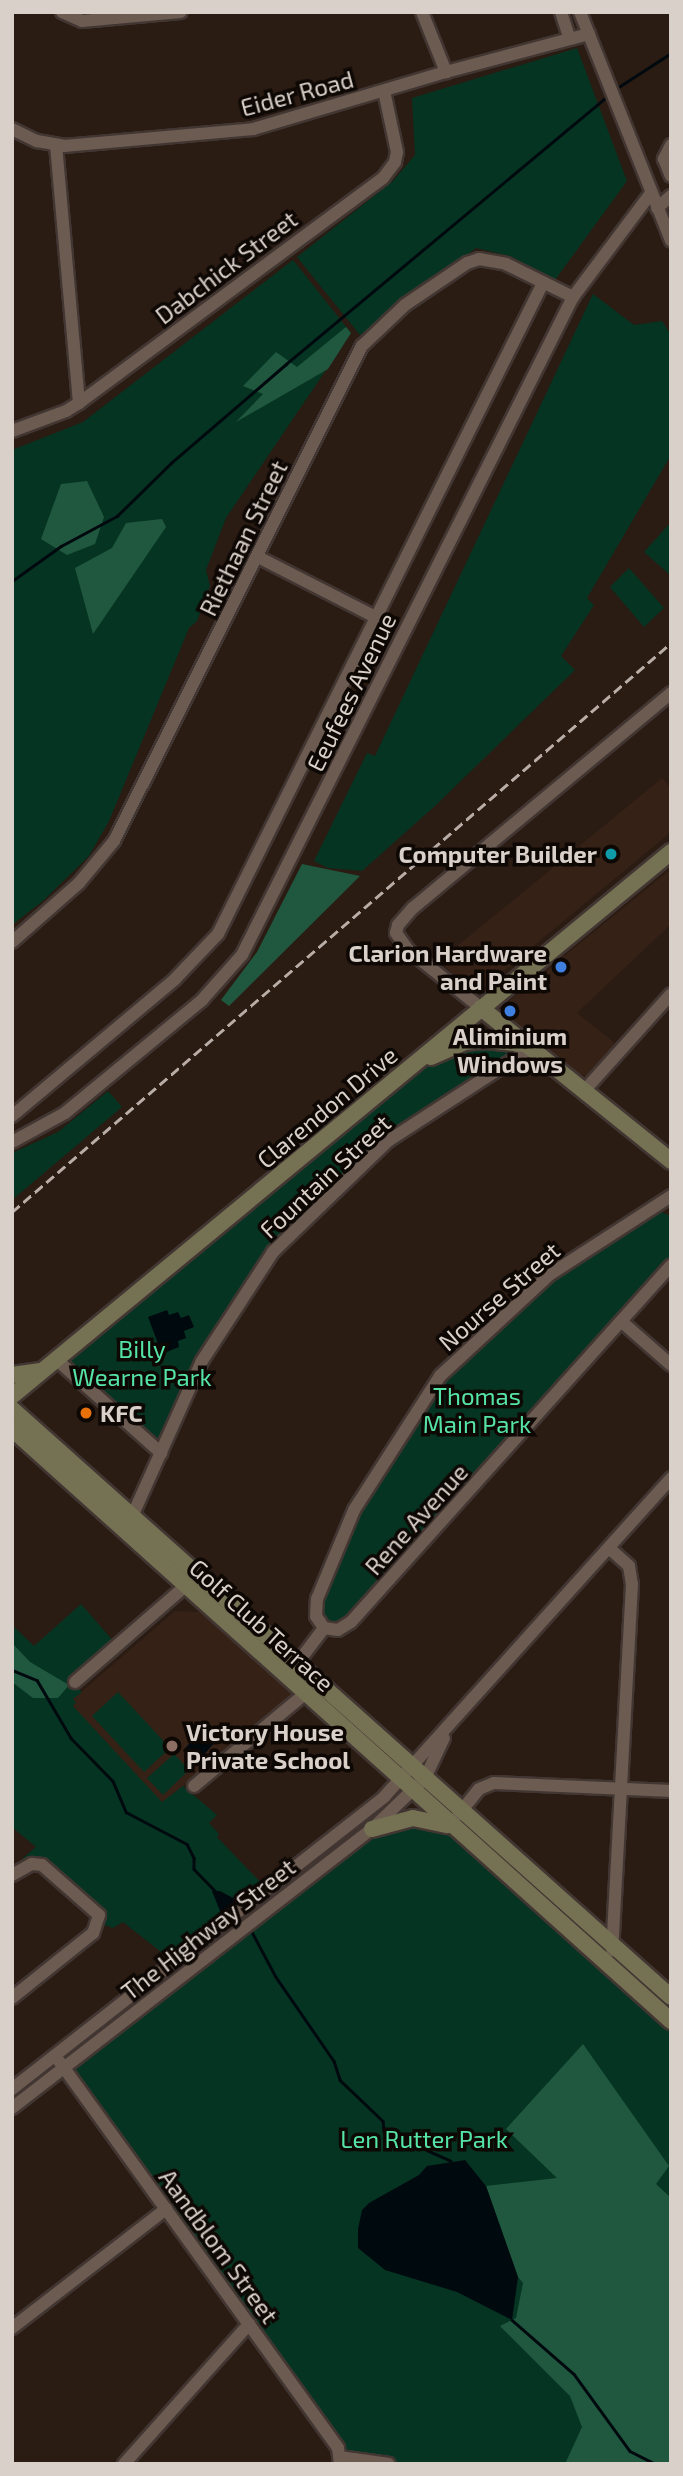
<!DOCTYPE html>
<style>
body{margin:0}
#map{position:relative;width:683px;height:2476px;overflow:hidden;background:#2a1b13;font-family:"Exo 2",sans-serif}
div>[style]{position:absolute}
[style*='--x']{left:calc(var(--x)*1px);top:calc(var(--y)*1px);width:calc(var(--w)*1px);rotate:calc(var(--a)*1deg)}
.built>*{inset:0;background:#352115}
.green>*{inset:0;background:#053522}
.forest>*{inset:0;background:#20583f}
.water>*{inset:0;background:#00090e}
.stream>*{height:2.5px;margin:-1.25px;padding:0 1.25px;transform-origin:1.25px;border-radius:1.25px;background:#00090e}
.roads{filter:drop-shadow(2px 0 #423632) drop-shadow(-2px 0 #423632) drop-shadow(0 2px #423632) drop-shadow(0 -2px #423632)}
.street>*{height:12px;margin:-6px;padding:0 6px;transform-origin:6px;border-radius:6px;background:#6c5b51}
.secondary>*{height:16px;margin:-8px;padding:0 8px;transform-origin:8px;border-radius:8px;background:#757254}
.rail>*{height:2.5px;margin-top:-1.25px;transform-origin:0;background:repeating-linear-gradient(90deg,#b9aea7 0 10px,transparent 0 15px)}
.dots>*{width:19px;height:19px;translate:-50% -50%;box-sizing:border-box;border:4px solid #0e0805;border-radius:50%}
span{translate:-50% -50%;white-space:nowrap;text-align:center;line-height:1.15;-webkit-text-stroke:7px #0e0805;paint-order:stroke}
.street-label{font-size:24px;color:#dad0ca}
.poi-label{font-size:24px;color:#dad0ca;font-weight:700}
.right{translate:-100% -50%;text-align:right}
.left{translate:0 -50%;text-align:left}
.park-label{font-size:24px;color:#55e4a6}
.frame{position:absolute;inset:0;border:14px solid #dad0ca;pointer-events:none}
</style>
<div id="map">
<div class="built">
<i style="clip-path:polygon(662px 778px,671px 788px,671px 832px,483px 988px,465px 986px,439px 961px)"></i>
<i style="clip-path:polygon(671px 869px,671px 924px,577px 1013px,616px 1044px,587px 1076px,575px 1073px,506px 1021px,504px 1005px)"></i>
<i style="clip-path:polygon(175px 1611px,200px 1612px,297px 1695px,162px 1803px,72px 1706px,73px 1699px)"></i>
</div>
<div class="green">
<i style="clip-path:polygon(577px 48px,627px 181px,555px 280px,510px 256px,476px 248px,360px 335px,297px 257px,393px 181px,415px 155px,412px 98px)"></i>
<i style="clip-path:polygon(293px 260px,351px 333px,226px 518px,206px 570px,210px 586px,197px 621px,189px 628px,109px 821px,89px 856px,44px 900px,12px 925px,12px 450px,83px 422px)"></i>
<i style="clip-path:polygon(593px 294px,634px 325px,662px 321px,671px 335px,671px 455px,587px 598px,594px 605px,561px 656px,575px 670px,436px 805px,362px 871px,328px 868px,314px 861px,367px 753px,375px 756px)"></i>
<i style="clip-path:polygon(671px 522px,671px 576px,644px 552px)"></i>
<i style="clip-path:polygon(629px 568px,664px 608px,644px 627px,610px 587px)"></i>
<i style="clip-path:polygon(467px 1045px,523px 1048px,414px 1119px,275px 1244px,160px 1448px,63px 1362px,412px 1072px)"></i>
<i style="clip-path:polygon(108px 1091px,122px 1107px,12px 1200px,12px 1153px,58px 1132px)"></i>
<i style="clip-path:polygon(656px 1210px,671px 1216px,671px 1259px,664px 1269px,340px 1626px,323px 1623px,321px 1599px,352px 1521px,442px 1380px,548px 1280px)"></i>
<i style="clip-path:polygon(81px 1604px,115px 1643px,75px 1685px,82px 1692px,73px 1699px,76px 1702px,73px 1706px,162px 1802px,183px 1786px,217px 1815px,209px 1823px,219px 1834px,217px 1837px,263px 1885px,170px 1959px,123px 1922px,113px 1928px,104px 1925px,104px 1918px,97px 1905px,24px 1861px,22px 1859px,36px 1847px,12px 1827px,12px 1625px,34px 1646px)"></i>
<i style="clip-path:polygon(118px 1692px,170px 1748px,144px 1772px,92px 1716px)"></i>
<i style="clip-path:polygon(174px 1754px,189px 1770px,163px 1795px,147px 1778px)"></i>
<i style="clip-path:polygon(398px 1823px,443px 1826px,671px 2028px,671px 2464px,343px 2464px,69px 2068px,374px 1831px)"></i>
</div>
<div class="forest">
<i style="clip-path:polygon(346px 327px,351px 333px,328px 369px,236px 422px,263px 394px,243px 386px,276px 352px,297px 367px)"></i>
<i style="clip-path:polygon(87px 481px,104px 517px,95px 544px,67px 555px,41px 539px,61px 484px)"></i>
<i style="clip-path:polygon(162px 519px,166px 527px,93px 634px,75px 568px,112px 548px,126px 523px)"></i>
<i style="clip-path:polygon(302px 864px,360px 876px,229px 1006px,221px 1000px,257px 952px)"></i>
<i style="clip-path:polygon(12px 1643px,30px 1662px,69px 1685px,58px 1698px,33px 1698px,12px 1682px)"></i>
<i style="clip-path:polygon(583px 2044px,669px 2166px,656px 2184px,671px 2198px,671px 2464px,565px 2464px,582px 2427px,570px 2396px,500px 2326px,516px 2318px,523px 2283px,518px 2277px,486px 2186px,557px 2178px,506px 2129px)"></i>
</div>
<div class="water">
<i style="clip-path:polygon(167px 1310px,169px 1315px,178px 1312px,181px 1318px,189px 1315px,194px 1327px,184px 1331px,186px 1338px,178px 1341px,179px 1347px,162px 1354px,148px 1317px)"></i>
<i style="clip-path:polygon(207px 1722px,221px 1735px,197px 1763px,183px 1751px)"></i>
<i style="clip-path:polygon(212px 1891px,220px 1891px,235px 1899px,237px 1905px,222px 1916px)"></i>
<i style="clip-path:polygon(465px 2160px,486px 2186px,518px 2277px,512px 2320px,457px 2292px,385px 2270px,358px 2248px,358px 2229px,362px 2210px,369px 2203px,419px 2175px,427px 2166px)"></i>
</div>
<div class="stream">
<i style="--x:617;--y:88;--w:64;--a:-32.9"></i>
<i style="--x:12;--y:581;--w:60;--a:-35.5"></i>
<i style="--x:61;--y:546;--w:64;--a:-28.2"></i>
<i style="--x:117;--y:516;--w:76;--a:-44.5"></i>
<i style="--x:171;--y:463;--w:152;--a:-40.7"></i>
<i style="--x:286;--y:364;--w:414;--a:-39.8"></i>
<i style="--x:12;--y:1670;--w:27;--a:22"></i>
<i style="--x:37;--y:1680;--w:67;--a:59.6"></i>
<i style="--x:71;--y:1738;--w:60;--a:45.7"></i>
<i style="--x:113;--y:1781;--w:34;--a:67"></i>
<i style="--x:126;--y:1812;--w:69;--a:27.7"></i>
<i style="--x:187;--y:1844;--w:16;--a:63"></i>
<i style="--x:194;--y:1858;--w:11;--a:90"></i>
<i style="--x:194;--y:1869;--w:32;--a:46"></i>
<i style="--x:251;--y:1930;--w:53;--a:62"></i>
<i style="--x:276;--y:1977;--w:102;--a:55.4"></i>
<i style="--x:334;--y:2061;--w:20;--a:72"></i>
<i style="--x:340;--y:2080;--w:59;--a:43.6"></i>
<i style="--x:383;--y:2121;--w:10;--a:84"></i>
<i style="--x:384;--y:2131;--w:73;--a:24.1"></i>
<i style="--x:512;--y:2320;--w:82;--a:41.1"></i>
<i style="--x:574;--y:2374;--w:95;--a:54"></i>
<i style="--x:630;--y:2451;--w:28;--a:27"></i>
</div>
<div class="roads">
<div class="street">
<i style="--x:62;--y:12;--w:22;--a:24"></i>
<i style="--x:82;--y:21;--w:99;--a:-5.2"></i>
<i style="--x:422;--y:12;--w:65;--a:68.2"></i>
<i style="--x:561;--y:12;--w:28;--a:72"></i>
<i style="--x:580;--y:12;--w:246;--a:68.3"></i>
<i style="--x:12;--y:129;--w:28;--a:26"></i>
<i style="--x:37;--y:141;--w:27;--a:10"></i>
<i style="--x:64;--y:146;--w:190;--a:-5.1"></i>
<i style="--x:253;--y:129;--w:201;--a:-16.5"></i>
<i style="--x:446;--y:72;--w:148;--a:-14.9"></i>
<i style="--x:56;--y:145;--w:259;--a:84.9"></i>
<i style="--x:671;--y:145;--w:16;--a:117"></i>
<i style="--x:664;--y:159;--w:18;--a:68"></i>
<i style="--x:657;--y:208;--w:18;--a:-41"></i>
<i style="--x:12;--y:431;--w:58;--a:-20.3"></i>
<i style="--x:66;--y:411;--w:15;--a:-32"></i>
<i style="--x:79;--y:403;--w:378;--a:-36.5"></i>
<i style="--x:383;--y:178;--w:20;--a:-53"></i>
<i style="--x:395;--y:162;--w:10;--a:-79"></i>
<i style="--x:397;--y:152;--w:62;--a:-102"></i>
<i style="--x:258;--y:557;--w:131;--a:27.1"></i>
<i style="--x:12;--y:942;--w:89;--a:-41.4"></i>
<i style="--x:79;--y:883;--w:55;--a:-50.2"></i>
<i style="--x:114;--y:841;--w:554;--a:-63.39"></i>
<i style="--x:362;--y:346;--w:59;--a:-43.6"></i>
<i style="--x:405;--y:305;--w:75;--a:-34.1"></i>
<i style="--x:467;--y:263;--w:13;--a:-18"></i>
<i style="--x:479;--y:259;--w:27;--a:10"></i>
<i style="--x:506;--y:264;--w:75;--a:26.2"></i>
<i style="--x:481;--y:1008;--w:93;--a:-141.5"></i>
<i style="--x:408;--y:950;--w:21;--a:-125"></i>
<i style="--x:396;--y:933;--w:8;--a:-76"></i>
<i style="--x:398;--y:925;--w:23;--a:-49"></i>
<i style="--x:413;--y:908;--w:336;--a:-39.8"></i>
<i style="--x:584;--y:1091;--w:130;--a:-48.1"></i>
<i style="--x:12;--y:1116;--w:213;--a:-40"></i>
<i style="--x:175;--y:979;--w:62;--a:-46.3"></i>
<i style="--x:218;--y:934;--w:728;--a:-63.47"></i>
<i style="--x:12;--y:1142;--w:60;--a:-28.7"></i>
<i style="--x:65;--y:1113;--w:178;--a:-39.5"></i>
<i style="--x:202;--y:1000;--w:60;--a:-48.4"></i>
<i style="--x:242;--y:955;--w:737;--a:-63.3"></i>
<i style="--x:573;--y:297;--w:130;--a:-53.1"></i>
<i style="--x:622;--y:1322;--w:65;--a:41.3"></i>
<i style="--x:57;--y:1360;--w:140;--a:41.8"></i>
<i style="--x:130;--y:1521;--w:175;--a:-65.8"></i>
<i style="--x:202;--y:1361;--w:130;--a:-56.9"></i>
<i style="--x:273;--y:1252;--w:160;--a:-44"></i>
<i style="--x:388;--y:1141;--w:171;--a:-33"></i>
<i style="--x:609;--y:1548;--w:27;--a:42"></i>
<i style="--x:629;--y:1566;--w:18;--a:81"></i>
<i style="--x:632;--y:1584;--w:367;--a:93.1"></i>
<i style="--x:324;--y:1628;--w:14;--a:8"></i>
<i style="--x:338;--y:1630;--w:15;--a:-32"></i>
<i style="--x:351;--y:1622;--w:479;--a:-48.1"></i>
<i style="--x:293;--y:1669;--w:51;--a:-52.9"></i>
<i style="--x:324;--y:1628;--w:14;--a:-124"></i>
<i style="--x:316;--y:1616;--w:17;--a:-87"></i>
<i style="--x:317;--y:1599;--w:96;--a:-67.4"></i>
<i style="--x:354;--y:1510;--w:159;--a:-57.3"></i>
<i style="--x:440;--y:1376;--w:149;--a:-42.8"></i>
<i style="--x:549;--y:1275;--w:145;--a:-32.9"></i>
<i style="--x:75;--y:1682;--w:154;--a:-41"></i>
<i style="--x:194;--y:1786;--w:144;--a:-39.7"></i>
<i style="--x:458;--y:1815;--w:33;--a:-51"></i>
<i style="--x:479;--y:1789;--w:16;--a:-22"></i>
<i style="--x:494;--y:1783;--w:177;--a:2.6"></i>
<i style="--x:12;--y:1875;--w:23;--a:-29"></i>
<i style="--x:32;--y:1864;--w:10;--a:6"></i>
<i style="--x:42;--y:1865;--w:76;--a:41.3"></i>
<i style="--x:99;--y:1915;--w:19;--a:108"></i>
<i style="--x:93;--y:1933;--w:104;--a:141.3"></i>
<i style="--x:59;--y:2061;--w:477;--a:54.2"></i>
<i style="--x:338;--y:2448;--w:16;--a:83"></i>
<i style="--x:12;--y:2089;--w:473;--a:-38.1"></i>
<i style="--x:384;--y:1797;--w:429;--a:-48"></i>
<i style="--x:12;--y:2108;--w:455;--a:-37.8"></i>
<i style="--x:372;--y:1829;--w:74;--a:-43.9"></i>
<i style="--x:425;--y:1778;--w:44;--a:-64.6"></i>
<i style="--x:12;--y:2328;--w:195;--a:-37.7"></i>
<i style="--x:340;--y:2457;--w:49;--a:8.1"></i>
<i style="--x:124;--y:2464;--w:188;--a:-48.2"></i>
</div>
<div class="secondary">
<i style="--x:481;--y:1008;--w:244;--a:38.8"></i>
<i style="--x:431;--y:1057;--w:36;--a:-24"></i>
<i style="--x:464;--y:1042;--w:22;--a:-5"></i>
<i style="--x:486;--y:1040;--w:38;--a:6"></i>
<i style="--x:12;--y:1375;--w:29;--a:-8"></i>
<i style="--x:12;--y:1396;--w:855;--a:-39.54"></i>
<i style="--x:12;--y:1409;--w:883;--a:41.74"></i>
<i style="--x:12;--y:1429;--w:886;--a:41.93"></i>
<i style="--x:372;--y:1829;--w:42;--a:-15"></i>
<i style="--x:413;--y:1818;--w:35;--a:12"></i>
</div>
</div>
<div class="rail">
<i style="--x:12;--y:1212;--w:871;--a:-40.81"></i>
</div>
<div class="dots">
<i style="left:611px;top:854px;background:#0f9aa8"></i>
<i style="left:561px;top:967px;background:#3f7fe0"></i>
<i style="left:510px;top:1011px;background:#3f7fe0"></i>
<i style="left:86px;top:1413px;background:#e8710a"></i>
<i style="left:172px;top:1746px;background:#8d6e63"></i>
</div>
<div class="street-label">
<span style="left:297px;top:93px;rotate:-15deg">Eider Road</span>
<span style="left:226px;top:267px;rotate:-37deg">Dabchick Street</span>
<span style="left:243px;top:538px;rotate:-64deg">Riethaan Street</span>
<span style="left:351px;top:692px;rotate:-64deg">Eeufees Avenue</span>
<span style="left:327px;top:1107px;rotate:-40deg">Clarendon Drive</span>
<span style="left:325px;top:1176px;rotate:-43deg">Fountain Street</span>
<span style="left:499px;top:1296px;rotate:-41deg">Nourse Street</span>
<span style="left:416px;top:1519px;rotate:-48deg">Rene Avenue</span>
<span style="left:262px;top:1625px;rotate:42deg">Golf Club Terrace</span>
<span style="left:208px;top:1929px;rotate:-38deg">The Highway Street</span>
<span style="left:219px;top:2246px;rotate:54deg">Aandblom Street</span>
</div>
<div class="poi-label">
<span class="right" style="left:597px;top:854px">Computer Builder</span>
<span class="right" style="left:547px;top:967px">Clarion Hardware<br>and Paint</span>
<span style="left:510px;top:1050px">Aliminium<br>Windows</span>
<span class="left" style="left:100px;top:1413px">KFC</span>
<span class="left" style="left:186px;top:1746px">Victory House<br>Private School</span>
</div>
<div class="park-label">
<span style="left:142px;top:1363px">Billy<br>Wearne Park</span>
<span style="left:477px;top:1410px">Thomas<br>Main Park</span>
<span style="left:424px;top:2139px">Len Rutter Park</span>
</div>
<div class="frame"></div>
</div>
